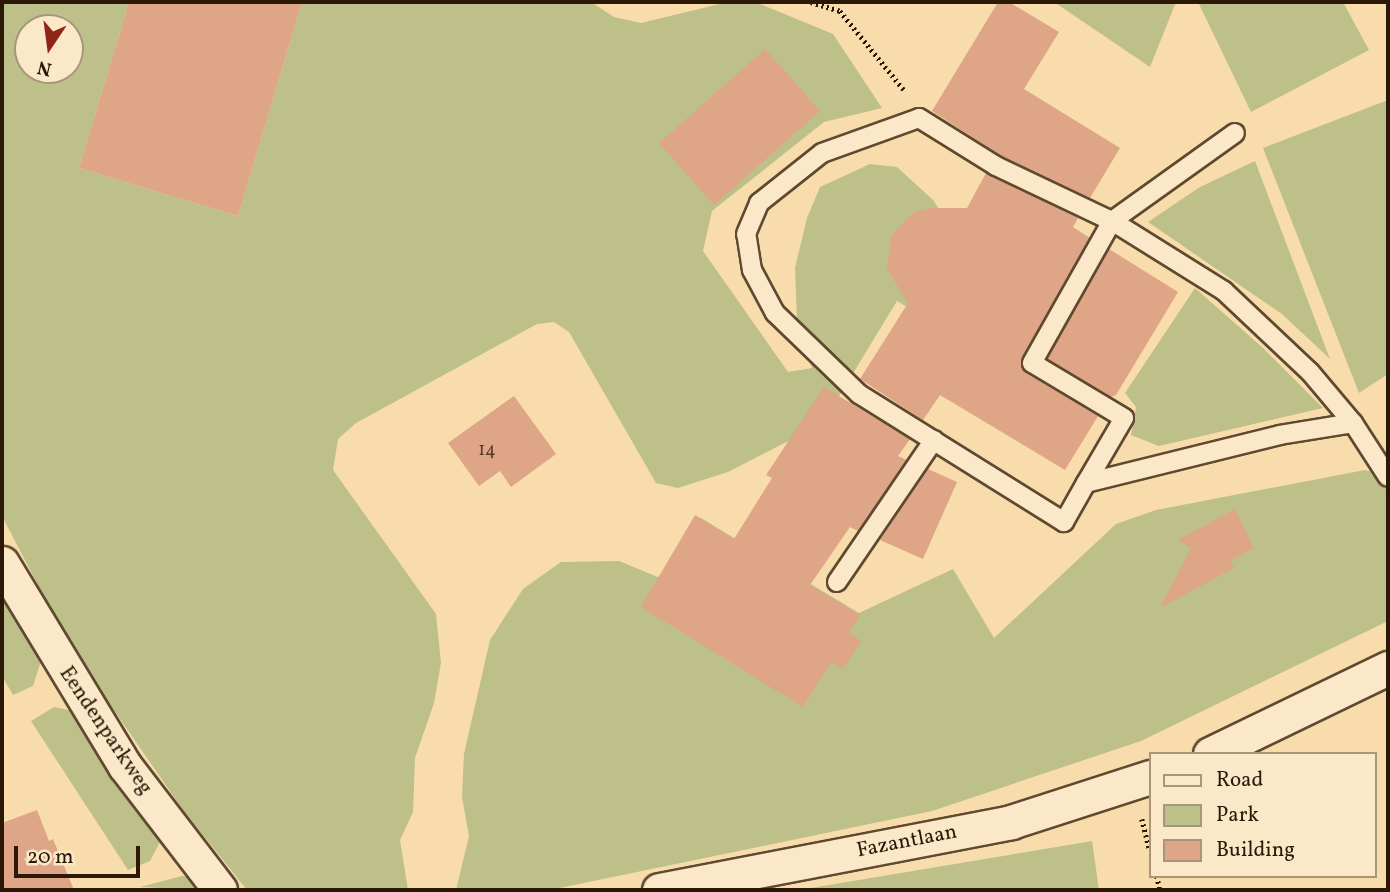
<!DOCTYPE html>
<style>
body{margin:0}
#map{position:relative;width:1390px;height:892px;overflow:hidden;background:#f8dcac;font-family:Vollkorn,serif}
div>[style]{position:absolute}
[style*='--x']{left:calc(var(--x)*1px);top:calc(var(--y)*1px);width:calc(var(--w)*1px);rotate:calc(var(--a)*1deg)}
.green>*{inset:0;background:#bdc089}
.building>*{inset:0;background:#dea586}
.path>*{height:4.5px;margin-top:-2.25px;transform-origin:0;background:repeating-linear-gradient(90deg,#2c1807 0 2px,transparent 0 5.5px)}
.roads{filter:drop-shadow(2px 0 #5f4930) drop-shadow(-2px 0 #5f4930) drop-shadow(0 2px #5f4930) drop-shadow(0 -2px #5f4930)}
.lane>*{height:18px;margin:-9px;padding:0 9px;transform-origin:9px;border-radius:9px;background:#fae8c9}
.street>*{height:33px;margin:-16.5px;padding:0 16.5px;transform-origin:16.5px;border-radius:16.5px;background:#fae8c9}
span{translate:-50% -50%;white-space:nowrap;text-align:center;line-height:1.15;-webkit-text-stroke:6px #fae8c9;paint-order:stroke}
.number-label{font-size:18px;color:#583b27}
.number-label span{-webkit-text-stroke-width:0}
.street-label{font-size:21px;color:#2c1807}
.frame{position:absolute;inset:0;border:4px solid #2c1807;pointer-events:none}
.legend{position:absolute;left:1149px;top:752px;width:228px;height:126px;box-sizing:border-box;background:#fae8c9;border:2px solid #a8957b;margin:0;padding:9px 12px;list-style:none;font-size:21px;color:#2c1807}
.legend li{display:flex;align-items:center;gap:14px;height:35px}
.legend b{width:35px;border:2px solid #a8957b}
.north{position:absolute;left:14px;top:14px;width:70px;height:70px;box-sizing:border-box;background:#fae8c9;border:2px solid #a8957b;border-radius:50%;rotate:193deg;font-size:19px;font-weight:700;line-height:28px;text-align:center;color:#2c1807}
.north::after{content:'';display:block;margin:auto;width:24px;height:32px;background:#8f2418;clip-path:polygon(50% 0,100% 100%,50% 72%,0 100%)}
.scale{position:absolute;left:14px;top:846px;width:126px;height:32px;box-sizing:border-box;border:4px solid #2c1807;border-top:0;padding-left:9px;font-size:21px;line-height:24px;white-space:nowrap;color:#2c1807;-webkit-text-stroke:5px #fae8c9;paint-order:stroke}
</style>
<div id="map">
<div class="green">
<i style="clip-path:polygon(evenodd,2px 2px,129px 2px,79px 168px,238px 216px,302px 2px,591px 2px,614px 17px,641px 23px,728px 2px,755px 2px,833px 34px,882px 108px,824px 122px,712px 211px,703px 251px,788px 372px,812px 368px,797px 320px,795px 268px,807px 218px,820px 187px,870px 164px,897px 167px,933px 200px,953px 230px,927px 319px,897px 301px,838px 398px,808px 431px,728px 472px,678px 488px,656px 483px,569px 332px,554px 322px,537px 324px,356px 423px,338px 439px,333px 470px,436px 614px,441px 663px,434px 703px,415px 758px,413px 812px,400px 840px,408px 890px,247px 890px,183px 810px,69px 645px,2px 516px,2px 2px,28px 28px,70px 28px,70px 70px,28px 70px,28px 28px)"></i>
<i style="clip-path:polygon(1054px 2px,1176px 2px,1150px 67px)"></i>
<i style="clip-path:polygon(1198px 2px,1343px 2px,1369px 50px,1251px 112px)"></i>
<i style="clip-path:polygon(1388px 100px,1388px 374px,1359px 393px,1263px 148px)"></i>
<i style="clip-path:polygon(1255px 161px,1330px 359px,1282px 314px,1148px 222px,1200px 187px)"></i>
<i style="clip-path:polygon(1195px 288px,1263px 348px,1323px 408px,1159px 446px,1131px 435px,1136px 407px,1125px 393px)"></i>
<i style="clip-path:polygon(1365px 470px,1388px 476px,1388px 621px,1141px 741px,932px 811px,550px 890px,456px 890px,469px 836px,462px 797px,464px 754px,490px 640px,523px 589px,561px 562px,619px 561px,665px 580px,701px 518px,859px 613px,953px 569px,994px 638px,1116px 524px,1156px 510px)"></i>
<i style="clip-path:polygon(2px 594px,41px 661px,33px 686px,13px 695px,2px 676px)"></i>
<i style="clip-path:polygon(54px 707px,73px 711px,160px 842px,150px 861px,128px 870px,31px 721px)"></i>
<i style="clip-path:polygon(1092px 841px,1099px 890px,799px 890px)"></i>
<i style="clip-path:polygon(182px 876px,191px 876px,201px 890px,140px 887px)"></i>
</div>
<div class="building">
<i style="clip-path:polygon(129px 2px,302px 2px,238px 216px,79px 168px)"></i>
<i style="clip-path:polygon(998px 2px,1009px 2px,1059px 32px,1024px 89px,1120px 148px,1090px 198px,1001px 156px,932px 111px)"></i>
<i style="clip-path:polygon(765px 49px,820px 111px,714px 205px,659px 143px)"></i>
<i style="clip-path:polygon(986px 173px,1078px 218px,1073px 227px,1090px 238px,1021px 362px,1026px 373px,1098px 416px,1065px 470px,940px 395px,923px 420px,860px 379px,908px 303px,887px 269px,891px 236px,913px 213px,929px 208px,967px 208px)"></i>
<i style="clip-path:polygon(1109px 249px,1178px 292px,1116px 395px,1110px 397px,1047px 359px)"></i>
<i style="clip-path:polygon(824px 387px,910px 439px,898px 456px,907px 460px,858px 531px,850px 527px,810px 585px,860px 615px,849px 633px,861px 641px,843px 669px,831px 662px,803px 707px,641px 607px,695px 515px,734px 539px,772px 478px,766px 475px)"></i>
<i style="clip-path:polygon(514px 396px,556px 454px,511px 487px,500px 471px,479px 486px,448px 443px)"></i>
<i style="clip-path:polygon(928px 469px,957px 482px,923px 559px,880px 540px)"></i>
<i style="clip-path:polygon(1235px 509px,1254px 548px,1230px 560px,1234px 568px,1160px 608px,1191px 548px,1178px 540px)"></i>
<i style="clip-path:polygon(37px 810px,49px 841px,53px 839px,74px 890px,2px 890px,2px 823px)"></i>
</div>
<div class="path">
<i style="--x:811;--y:2;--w:30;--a:17"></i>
<i style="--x:840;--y:11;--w:102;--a:51"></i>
<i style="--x:1142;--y:819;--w:33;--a:76"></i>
<i style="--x:1157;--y:876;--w:14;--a:78"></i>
</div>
<div class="roads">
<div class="lane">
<i style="--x:1353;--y:423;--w:74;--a:170.7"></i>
<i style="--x:1280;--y:435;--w:200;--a:166.1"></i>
<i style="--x:1086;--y:483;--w:45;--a:119.4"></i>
<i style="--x:1064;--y:522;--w:242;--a:-148"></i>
<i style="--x:859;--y:394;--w:117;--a:-136"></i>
<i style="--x:775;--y:313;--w:49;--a:-118.1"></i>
<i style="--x:752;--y:270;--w:36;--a:-99"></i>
<i style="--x:746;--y:234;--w:34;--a:-67"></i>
<i style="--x:759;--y:203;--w:80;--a:-38.4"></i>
<i style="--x:822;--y:153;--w:103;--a:-19.8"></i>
<i style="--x:919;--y:118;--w:91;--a:31.9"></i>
<i style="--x:996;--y:166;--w:128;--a:25.4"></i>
<i style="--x:1112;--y:221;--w:132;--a:32"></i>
<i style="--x:1224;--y:291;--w:118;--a:43.3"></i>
<i style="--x:1310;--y:372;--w:67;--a:49.9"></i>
<i style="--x:1353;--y:423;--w:64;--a:57.1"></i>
<i style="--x:1086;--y:483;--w:75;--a:-59.7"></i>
<i style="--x:1124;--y:418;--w:107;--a:-149.1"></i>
<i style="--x:1032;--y:363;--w:163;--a:-60.6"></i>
<i style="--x:1112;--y:221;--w:151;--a:-35.6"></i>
<i style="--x:837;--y:582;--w:172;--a:-55.7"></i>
</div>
<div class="street">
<i style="--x:2;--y:563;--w:237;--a:58.8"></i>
<i style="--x:125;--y:766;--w:156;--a:52.5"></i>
<i style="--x:1210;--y:754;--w:198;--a:-25.8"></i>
<i style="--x:659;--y:890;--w:359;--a:-10.9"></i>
<i style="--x:1011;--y:822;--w:146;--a:-17.9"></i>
</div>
</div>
<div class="number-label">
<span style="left:487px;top:451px">14</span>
</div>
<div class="street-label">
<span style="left:105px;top:731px;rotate:56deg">Eendenparkweg</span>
<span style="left:907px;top:842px;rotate:-11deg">Fazantlaan</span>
</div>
<div class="frame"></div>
<ul class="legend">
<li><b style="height:9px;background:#fae8c9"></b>Road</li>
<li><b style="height:19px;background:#bdc089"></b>Park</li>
<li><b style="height:19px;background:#dea586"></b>Building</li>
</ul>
<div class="north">N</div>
<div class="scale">20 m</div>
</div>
